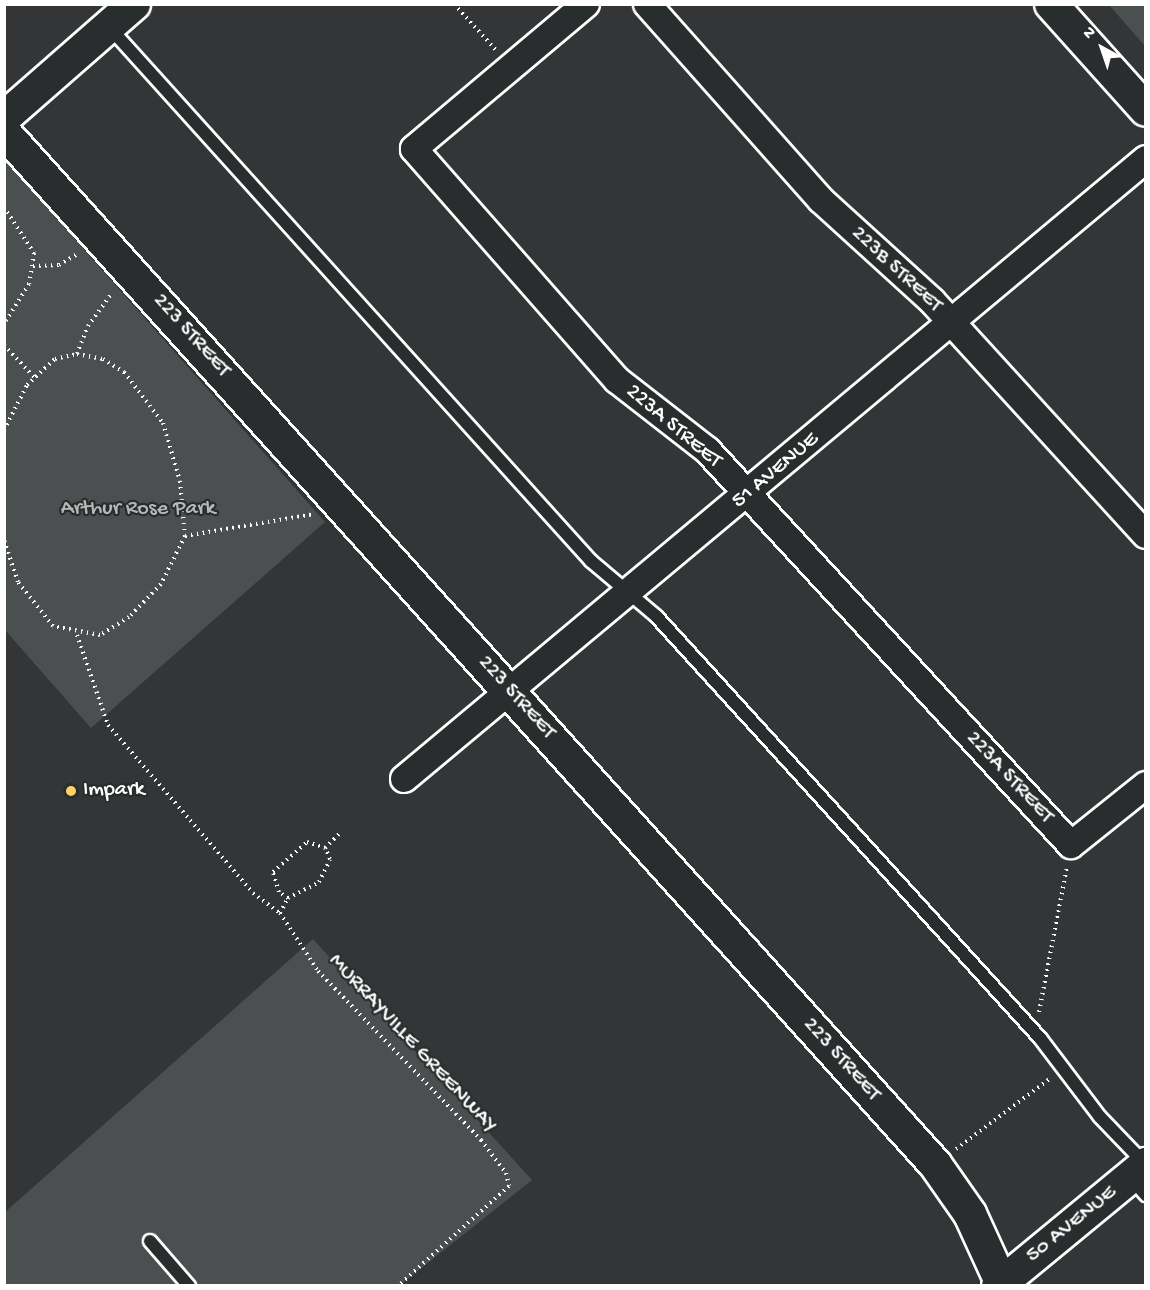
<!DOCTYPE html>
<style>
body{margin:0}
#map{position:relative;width:1150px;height:1290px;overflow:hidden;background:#333536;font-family:"Gochi Hand",sans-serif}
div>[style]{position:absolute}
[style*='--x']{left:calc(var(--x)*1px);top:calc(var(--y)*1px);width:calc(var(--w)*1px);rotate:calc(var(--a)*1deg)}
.green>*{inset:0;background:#4c4f50}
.path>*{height:4px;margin-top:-2px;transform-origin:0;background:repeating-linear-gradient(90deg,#fff 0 1.5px,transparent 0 6px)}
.roads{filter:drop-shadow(2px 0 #fff) drop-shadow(-2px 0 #fff) drop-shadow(0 2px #fff) drop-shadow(0 -2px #fff)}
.service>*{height:12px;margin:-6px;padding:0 6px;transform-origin:6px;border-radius:6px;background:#2a2d2e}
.minor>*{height:26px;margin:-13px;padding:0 13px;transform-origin:13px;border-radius:13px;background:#2a2d2e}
.tertiary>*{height:32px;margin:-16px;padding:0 16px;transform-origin:16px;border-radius:16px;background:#2a2d2e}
.dots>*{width:16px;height:16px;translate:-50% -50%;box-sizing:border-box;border:3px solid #2a2d2e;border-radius:50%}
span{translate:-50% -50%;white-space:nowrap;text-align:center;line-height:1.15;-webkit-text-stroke:4.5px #2a2d2e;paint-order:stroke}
.street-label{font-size:22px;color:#fff}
.park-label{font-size:22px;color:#b7b9b9}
.poi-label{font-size:22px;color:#fff}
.left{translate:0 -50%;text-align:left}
.frame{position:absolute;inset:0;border:6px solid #fff;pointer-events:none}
.north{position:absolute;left:1072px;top:18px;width:60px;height:60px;-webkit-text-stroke:4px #2a2d2e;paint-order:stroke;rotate:320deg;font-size:16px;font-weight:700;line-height:24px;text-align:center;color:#fff}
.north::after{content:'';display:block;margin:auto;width:21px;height:27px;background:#fff;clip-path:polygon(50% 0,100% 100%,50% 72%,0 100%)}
</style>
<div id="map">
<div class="green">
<i style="clip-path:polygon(1109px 5px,1145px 5px,1145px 46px)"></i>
<i style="clip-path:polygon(4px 159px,325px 522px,91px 728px,5px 630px)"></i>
<i style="clip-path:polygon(313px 939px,532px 1180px,400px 1285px,5px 1285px,4px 1213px)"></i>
</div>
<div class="path">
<i style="--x:454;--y:4;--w:62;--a:47.6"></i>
<i style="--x:4;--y:207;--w:55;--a:56.9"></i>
<i style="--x:34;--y:253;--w:31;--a:99"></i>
<i style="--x:29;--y:284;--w:47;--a:122"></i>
<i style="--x:33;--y:266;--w:26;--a:-2"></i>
<i style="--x:59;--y:265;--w:21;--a:-31"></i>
<i style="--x:4;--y:345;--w:44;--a:46.8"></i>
<i style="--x:77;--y:354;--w:30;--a:-69"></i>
<i style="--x:88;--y:326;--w:41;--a:-54"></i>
<i style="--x:4;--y:430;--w:51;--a:-62.9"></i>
<i style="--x:27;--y:385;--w:38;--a:-43"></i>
<i style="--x:55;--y:359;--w:23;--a:-13"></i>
<i style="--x:77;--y:354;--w:26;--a:11"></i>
<i style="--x:103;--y:359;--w:25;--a:32"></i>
<i style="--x:124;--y:372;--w:64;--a:52.6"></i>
<i style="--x:163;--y:423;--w:60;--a:73.7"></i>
<i style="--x:180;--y:481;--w:55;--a:84.8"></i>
<i style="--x:185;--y:536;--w:54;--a:116.6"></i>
<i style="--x:161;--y:584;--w:46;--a:134.1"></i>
<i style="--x:129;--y:617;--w:34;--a:148"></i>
<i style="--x:100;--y:635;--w:48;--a:-169.2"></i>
<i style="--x:53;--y:626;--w:56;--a:-128.5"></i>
<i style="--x:18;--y:582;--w:44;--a:-108.4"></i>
<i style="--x:185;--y:536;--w:131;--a:-9.7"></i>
<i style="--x:77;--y:635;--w:95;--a:71"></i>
<i style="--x:108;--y:725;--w:222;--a:49.2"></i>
<i style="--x:253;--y:893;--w:34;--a:37"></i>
<i style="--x:280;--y:913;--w:69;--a:56.8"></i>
<i style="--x:318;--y:971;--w:235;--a:46"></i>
<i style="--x:481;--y:1140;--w:41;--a:52.9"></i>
<i style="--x:506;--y:1173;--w:13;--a:77"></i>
<i style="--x:509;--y:1186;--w:149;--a:138"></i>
<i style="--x:288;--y:898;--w:11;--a:-146"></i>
<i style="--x:279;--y:892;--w:21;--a:-107"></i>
<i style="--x:273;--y:872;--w:45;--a:-41.4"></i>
<i style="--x:307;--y:842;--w:19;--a:18"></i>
<i style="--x:280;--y:913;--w:17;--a:-62"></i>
<i style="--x:288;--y:898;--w:35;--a:-27"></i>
<i style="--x:319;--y:882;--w:25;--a:-64"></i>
<i style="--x:330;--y:859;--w:12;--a:-114"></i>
<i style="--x:325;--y:848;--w:20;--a:-45"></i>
<i style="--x:1039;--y:1012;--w:149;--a:-79.1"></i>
<i style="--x:956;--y:1149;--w:119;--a:-36.8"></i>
</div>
<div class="roads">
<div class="service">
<i style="--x:110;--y:28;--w:718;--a:47.94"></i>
<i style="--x:591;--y:561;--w:85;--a:40.2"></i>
<i style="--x:656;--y:616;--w:571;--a:47.7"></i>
<i style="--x:1040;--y:1038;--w:99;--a:52.8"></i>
<i style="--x:1100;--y:1117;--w:65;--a:46.2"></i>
<i style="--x:1131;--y:1178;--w:23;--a:49"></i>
<i style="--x:150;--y:1241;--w:60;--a:49.1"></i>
</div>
<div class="minor">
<i style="--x:586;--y:4;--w:225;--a:139.9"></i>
<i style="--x:414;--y:149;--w:308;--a:48.7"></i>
<i style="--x:617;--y:380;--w:114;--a:37.9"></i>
<i style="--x:707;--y:450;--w:537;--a:47.34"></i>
<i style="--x:1071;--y:845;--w:96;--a:-38.7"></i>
<i style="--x:647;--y:4;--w:262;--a:48.4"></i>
<i style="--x:821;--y:200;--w:150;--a:42.3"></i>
<i style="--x:932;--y:301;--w:317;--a:47.6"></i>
<i style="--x:404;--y:779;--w:967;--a:-39.88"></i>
</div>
<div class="tertiary">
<i style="--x:1051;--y:4;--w:142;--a:48.1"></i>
<i style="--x:4;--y:118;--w:173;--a:-41.2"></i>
<i style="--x:4;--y:132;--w:1390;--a:47.95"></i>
<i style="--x:935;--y:1164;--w:61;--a:55"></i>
<i style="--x:970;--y:1214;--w:79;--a:65.4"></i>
<i style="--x:998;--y:1286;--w:192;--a:-39.5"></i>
</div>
</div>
<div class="dots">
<i style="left:71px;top:791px;background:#ffd166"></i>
</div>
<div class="street-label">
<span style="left:896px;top:270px;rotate:43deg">223B STREET</span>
<span style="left:191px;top:336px;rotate:48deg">223 STREET</span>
<span style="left:673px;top:427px;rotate:40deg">223A STREET</span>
<span style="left:776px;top:471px;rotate:-40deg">51 AVENUE</span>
<span style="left:516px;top:698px;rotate:48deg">223 STREET</span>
<span style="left:1009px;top:778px;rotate:47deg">223A STREET</span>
<span style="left:412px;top:1044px;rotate:47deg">MURRAYVILLE GREENWAY</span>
<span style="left:841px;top:1060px;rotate:48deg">223 STREET</span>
<span style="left:1072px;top:1225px;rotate:-39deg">50 AVENUE</span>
</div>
<div class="park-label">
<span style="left:138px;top:510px">Arthur Rose Park</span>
</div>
<div class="poi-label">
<span class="left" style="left:83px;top:791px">Impark</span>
</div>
<div class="frame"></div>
<div class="north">N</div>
</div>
